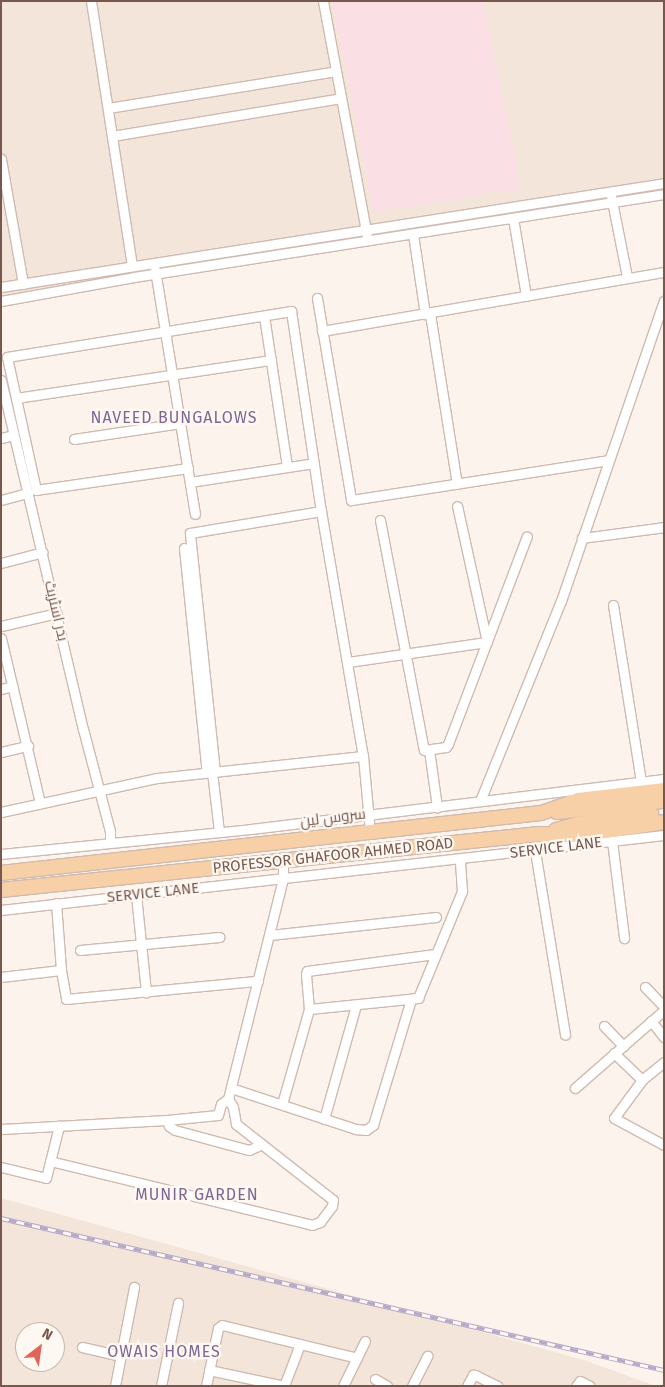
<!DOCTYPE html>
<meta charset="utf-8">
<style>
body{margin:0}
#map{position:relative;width:665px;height:1387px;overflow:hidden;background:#fcf4ec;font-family:"Fira Sans",Cairo,sans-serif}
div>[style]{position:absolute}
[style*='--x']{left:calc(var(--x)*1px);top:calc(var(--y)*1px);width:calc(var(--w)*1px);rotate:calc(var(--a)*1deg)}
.residential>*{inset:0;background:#f4e5da}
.medical>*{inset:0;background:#fadfe5}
.roads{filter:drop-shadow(1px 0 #cfbab0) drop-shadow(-1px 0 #cfbab0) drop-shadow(0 1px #cfbab0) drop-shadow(0 -1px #cfbab0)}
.street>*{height:9px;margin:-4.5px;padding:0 4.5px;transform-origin:4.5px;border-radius:4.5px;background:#fff}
.primary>*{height:14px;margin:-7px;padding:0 7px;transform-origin:7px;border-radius:7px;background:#f8d0a7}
.rail>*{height:4.5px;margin-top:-2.25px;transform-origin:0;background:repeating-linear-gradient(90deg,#fef8f3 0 8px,#b6a9c7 0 16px);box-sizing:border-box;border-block:1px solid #b6a9c7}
span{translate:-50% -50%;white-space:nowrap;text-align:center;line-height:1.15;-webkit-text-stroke:4.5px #fef8f3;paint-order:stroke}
.street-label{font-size:15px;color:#78584e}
.neighbourhood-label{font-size:16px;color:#7f6693;letter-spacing:1px}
.frame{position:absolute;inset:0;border:2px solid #78584e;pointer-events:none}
.north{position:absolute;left:15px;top:1322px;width:50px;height:50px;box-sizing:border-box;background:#fef8f3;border:1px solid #c8b8b1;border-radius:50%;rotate:30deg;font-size:14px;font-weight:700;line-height:20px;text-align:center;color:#78584e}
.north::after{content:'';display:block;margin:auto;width:18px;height:22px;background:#e16556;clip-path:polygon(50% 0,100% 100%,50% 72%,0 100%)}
</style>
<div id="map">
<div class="residential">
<i style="clip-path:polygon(1px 1px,664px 1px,664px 194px,1px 297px)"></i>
<i style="clip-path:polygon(evenodd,1px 1198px,584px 1360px,656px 1386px,1px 1386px,1px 1198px,25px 1332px,55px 1332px,55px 1362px,25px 1362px,25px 1332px)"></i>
</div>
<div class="medical">
<i style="clip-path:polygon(332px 1px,483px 1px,521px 188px,374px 212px)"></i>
</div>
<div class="roads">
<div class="street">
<i style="--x:91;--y:1;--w:268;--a:81.2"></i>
<i style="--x:323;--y:1;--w:240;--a:79.4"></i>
<i style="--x:108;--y:108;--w:231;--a:-9.2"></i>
<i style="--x:112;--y:136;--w:232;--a:-9.4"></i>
<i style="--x:1;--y:159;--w:127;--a:80"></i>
<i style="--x:611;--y:196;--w:83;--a:78.8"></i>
<i style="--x:513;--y:218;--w:79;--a:80.5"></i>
<i style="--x:413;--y:234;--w:81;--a:81.5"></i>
<i style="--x:155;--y:270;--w:247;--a:80.7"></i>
<i style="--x:1;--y:287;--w:671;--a:-8.91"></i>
<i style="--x:317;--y:298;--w:205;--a:80.4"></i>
<i style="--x:351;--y:500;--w:260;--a:-8.8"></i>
<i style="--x:1;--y:301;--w:135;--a:-10.2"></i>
<i style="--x:134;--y:277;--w:536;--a:-8.9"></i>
<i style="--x:430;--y:314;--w:172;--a:81"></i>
<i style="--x:264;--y:316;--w:152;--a:81.3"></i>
<i style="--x:322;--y:331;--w:347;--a:-9.8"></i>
<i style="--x:1;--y:380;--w:359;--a:76.8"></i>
<i style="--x:83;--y:729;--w:106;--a:75.2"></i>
<i style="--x:110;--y:831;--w:12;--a:90"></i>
<i style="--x:16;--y:398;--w:258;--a:-8.5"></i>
<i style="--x:1;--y:438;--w:13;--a:-13"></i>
<i style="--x:74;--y:439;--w:108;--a:-8.5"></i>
<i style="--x:188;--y:468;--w:154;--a:171.8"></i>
<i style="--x:36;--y:490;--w:136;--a:-102.3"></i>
<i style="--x:7;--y:357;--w:288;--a:-9.2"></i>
<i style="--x:291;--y:311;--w:202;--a:81.5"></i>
<i style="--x:321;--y:511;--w:249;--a:80.3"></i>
<i style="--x:363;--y:756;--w:75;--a:84.7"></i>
<i style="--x:190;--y:482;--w:125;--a:-8.7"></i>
<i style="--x:1;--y:500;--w:28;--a:-15"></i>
<i style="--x:380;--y:520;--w:234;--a:79.2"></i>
<i style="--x:424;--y:750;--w:22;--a:-8"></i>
<i style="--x:446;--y:747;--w:4;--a:-56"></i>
<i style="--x:448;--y:744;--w:222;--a:-69.2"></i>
<i style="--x:582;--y:538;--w:83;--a:-7.6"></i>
<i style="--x:184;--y:548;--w:226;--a:84.2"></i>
<i style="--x:1;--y:563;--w:43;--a:-14.7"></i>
<i style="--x:613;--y:605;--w:179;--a:81"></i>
<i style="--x:1;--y:626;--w:57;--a:-13.1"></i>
<i style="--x:1;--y:638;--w:170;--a:76.7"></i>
<i style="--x:348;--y:662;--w:140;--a:-8.2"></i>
<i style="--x:487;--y:642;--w:139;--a:-102.4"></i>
<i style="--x:1;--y:689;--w:12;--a:-14"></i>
<i style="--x:429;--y:750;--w:58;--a:82"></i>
<i style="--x:1;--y:752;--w:28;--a:-13"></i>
<i style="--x:212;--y:772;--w:60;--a:83.3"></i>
<i style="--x:215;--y:772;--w:240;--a:-96"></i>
<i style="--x:190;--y:533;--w:133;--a:-9.5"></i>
<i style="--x:480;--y:801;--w:216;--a:-68"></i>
<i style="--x:561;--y:601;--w:317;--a:-71.1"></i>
<i style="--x:1;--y:812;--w:160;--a:-12.3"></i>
<i style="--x:157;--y:778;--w:207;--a:-6.1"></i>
<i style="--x:612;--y:841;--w:98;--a:82.9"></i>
<i style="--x:535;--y:851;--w:186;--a:80.7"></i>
<i style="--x:1;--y:854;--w:251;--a:-5.7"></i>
<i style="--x:251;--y:829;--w:416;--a:-6.9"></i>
<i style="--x:136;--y:895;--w:98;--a:84.1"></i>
<i style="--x:56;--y:903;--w:67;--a:85.7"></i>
<i style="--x:61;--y:970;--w:29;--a:80"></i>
<i style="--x:66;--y:999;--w:193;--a:-5.4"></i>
<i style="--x:1;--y:910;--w:667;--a:-6.45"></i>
<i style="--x:270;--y:935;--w:167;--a:-6.2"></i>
<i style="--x:80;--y:950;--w:140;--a:-5.3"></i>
<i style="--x:1;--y:977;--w:60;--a:-6.7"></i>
<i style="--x:645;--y:987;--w:28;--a:46"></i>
<i style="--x:309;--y:1009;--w:110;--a:-5.8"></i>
<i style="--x:418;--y:998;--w:116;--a:-67.6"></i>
<i style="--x:462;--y:891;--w:31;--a:-94"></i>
<i style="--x:651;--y:1021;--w:21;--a:51"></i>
<i style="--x:604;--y:1026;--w:28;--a:46"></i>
<i style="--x:614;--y:1053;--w:39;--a:44"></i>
<i style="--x:664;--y:1062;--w:28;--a:141"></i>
<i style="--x:642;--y:1080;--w:47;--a:126.4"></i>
<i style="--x:614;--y:1118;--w:57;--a:28.4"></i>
<i style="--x:231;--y:1088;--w:132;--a:18.2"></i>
<i style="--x:356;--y:1129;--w:10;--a:6"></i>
<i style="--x:366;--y:1130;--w:9;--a:-36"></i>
<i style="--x:373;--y:1125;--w:132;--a:-73.2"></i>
<i style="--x:575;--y:1088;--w:118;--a:-41.2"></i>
<i style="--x:282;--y:1104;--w:99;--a:-74.1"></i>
<i style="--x:309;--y:1009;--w:35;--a:-95"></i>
<i style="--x:306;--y:974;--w:3;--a:-72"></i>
<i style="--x:307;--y:971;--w:129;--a:-7.6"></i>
<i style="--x:324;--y:1119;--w:118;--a:-74.3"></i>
<i style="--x:167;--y:1120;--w:6;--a:72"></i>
<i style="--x:169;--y:1126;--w:7;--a:34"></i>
<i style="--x:175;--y:1130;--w:77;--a:15.1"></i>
<i style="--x:249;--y:1150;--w:12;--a:-24"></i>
<i style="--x:1;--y:1129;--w:166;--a:-3.1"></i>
<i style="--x:167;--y:1120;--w:51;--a:-5.6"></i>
<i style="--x:218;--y:1115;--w:11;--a:-75"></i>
<i style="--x:221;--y:1104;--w:9;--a:-36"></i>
<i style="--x:228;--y:1099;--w:228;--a:-76"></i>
<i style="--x:283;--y:878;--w:16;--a:-90"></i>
<i style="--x:50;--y:1161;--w:270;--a:13.7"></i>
<i style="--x:312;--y:1225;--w:9;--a:-21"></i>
<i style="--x:320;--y:1222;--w:20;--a:-53"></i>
<i style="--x:332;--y:1206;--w:6;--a:-81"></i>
<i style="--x:333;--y:1200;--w:123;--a:-141.9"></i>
<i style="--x:236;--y:1124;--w:17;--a:-100"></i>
<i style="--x:233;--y:1107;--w:9;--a:-122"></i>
<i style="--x:1;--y:1167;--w:46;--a:13.7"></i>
<i style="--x:46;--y:1178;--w:54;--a:-76"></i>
<i style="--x:82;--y:1347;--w:40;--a:13"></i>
<i style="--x:209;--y:1370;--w:77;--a:12"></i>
<i style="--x:375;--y:1379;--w:14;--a:30"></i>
<i style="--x:115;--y:1386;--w:101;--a:-79.1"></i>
<i style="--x:161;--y:1386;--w:85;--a:-78.4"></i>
<i style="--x:206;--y:1386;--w:59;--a:-78.3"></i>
<i style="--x:218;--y:1328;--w:5;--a:-37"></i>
<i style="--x:222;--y:1325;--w:139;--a:13.7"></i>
<i style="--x:284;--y:1386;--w:45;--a:-69.1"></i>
<i style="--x:343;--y:1386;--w:50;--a:-63.9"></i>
<i style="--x:412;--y:1386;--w:34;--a:-63"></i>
<i style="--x:467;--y:1386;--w:13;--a:-61"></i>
<i style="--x:473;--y:1375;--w:2;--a:0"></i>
<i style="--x:475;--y:1375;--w:25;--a:26"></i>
<i style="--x:576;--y:1386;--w:6;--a:-51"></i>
<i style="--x:580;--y:1381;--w:11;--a:27"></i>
</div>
<div class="primary">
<i style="--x:557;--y:812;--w:108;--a:-5.9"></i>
<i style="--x:556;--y:830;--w:23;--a:-15"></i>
<i style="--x:578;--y:824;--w:74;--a:-7.8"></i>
<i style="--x:1;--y:873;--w:543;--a:-6.34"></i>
<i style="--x:541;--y:813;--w:39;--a:-19"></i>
<i style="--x:578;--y:800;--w:87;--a:-6.6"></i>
<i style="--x:1;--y:890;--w:541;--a:-5.94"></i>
<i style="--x:539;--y:834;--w:40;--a:1.4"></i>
<i style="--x:579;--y:835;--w:86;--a:-8.7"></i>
</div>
</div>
<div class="rail">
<i style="--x:1;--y:1218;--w:680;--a:12.91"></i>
</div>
<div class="street-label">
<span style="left:56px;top:611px;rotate:77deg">بدر اسٹریٹ</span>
<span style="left:333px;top:818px;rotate:-7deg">سروس لین</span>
<span style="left:556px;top:848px;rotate:-7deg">SERVICE LANE</span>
<span style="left:333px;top:856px;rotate:-6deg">PROFESSOR GHAFOOR AHMED ROAD</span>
<span style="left:153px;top:893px;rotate:-6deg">SERVICE LANE</span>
</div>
<div class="neighbourhood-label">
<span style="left:174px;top:418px">NAVEED BUNGALOWS</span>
<span style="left:197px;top:1195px">MUNIR GARDEN</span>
<span style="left:164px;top:1352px">OWAIS HOMES</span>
</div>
<div class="frame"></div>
<div class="north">N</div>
</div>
